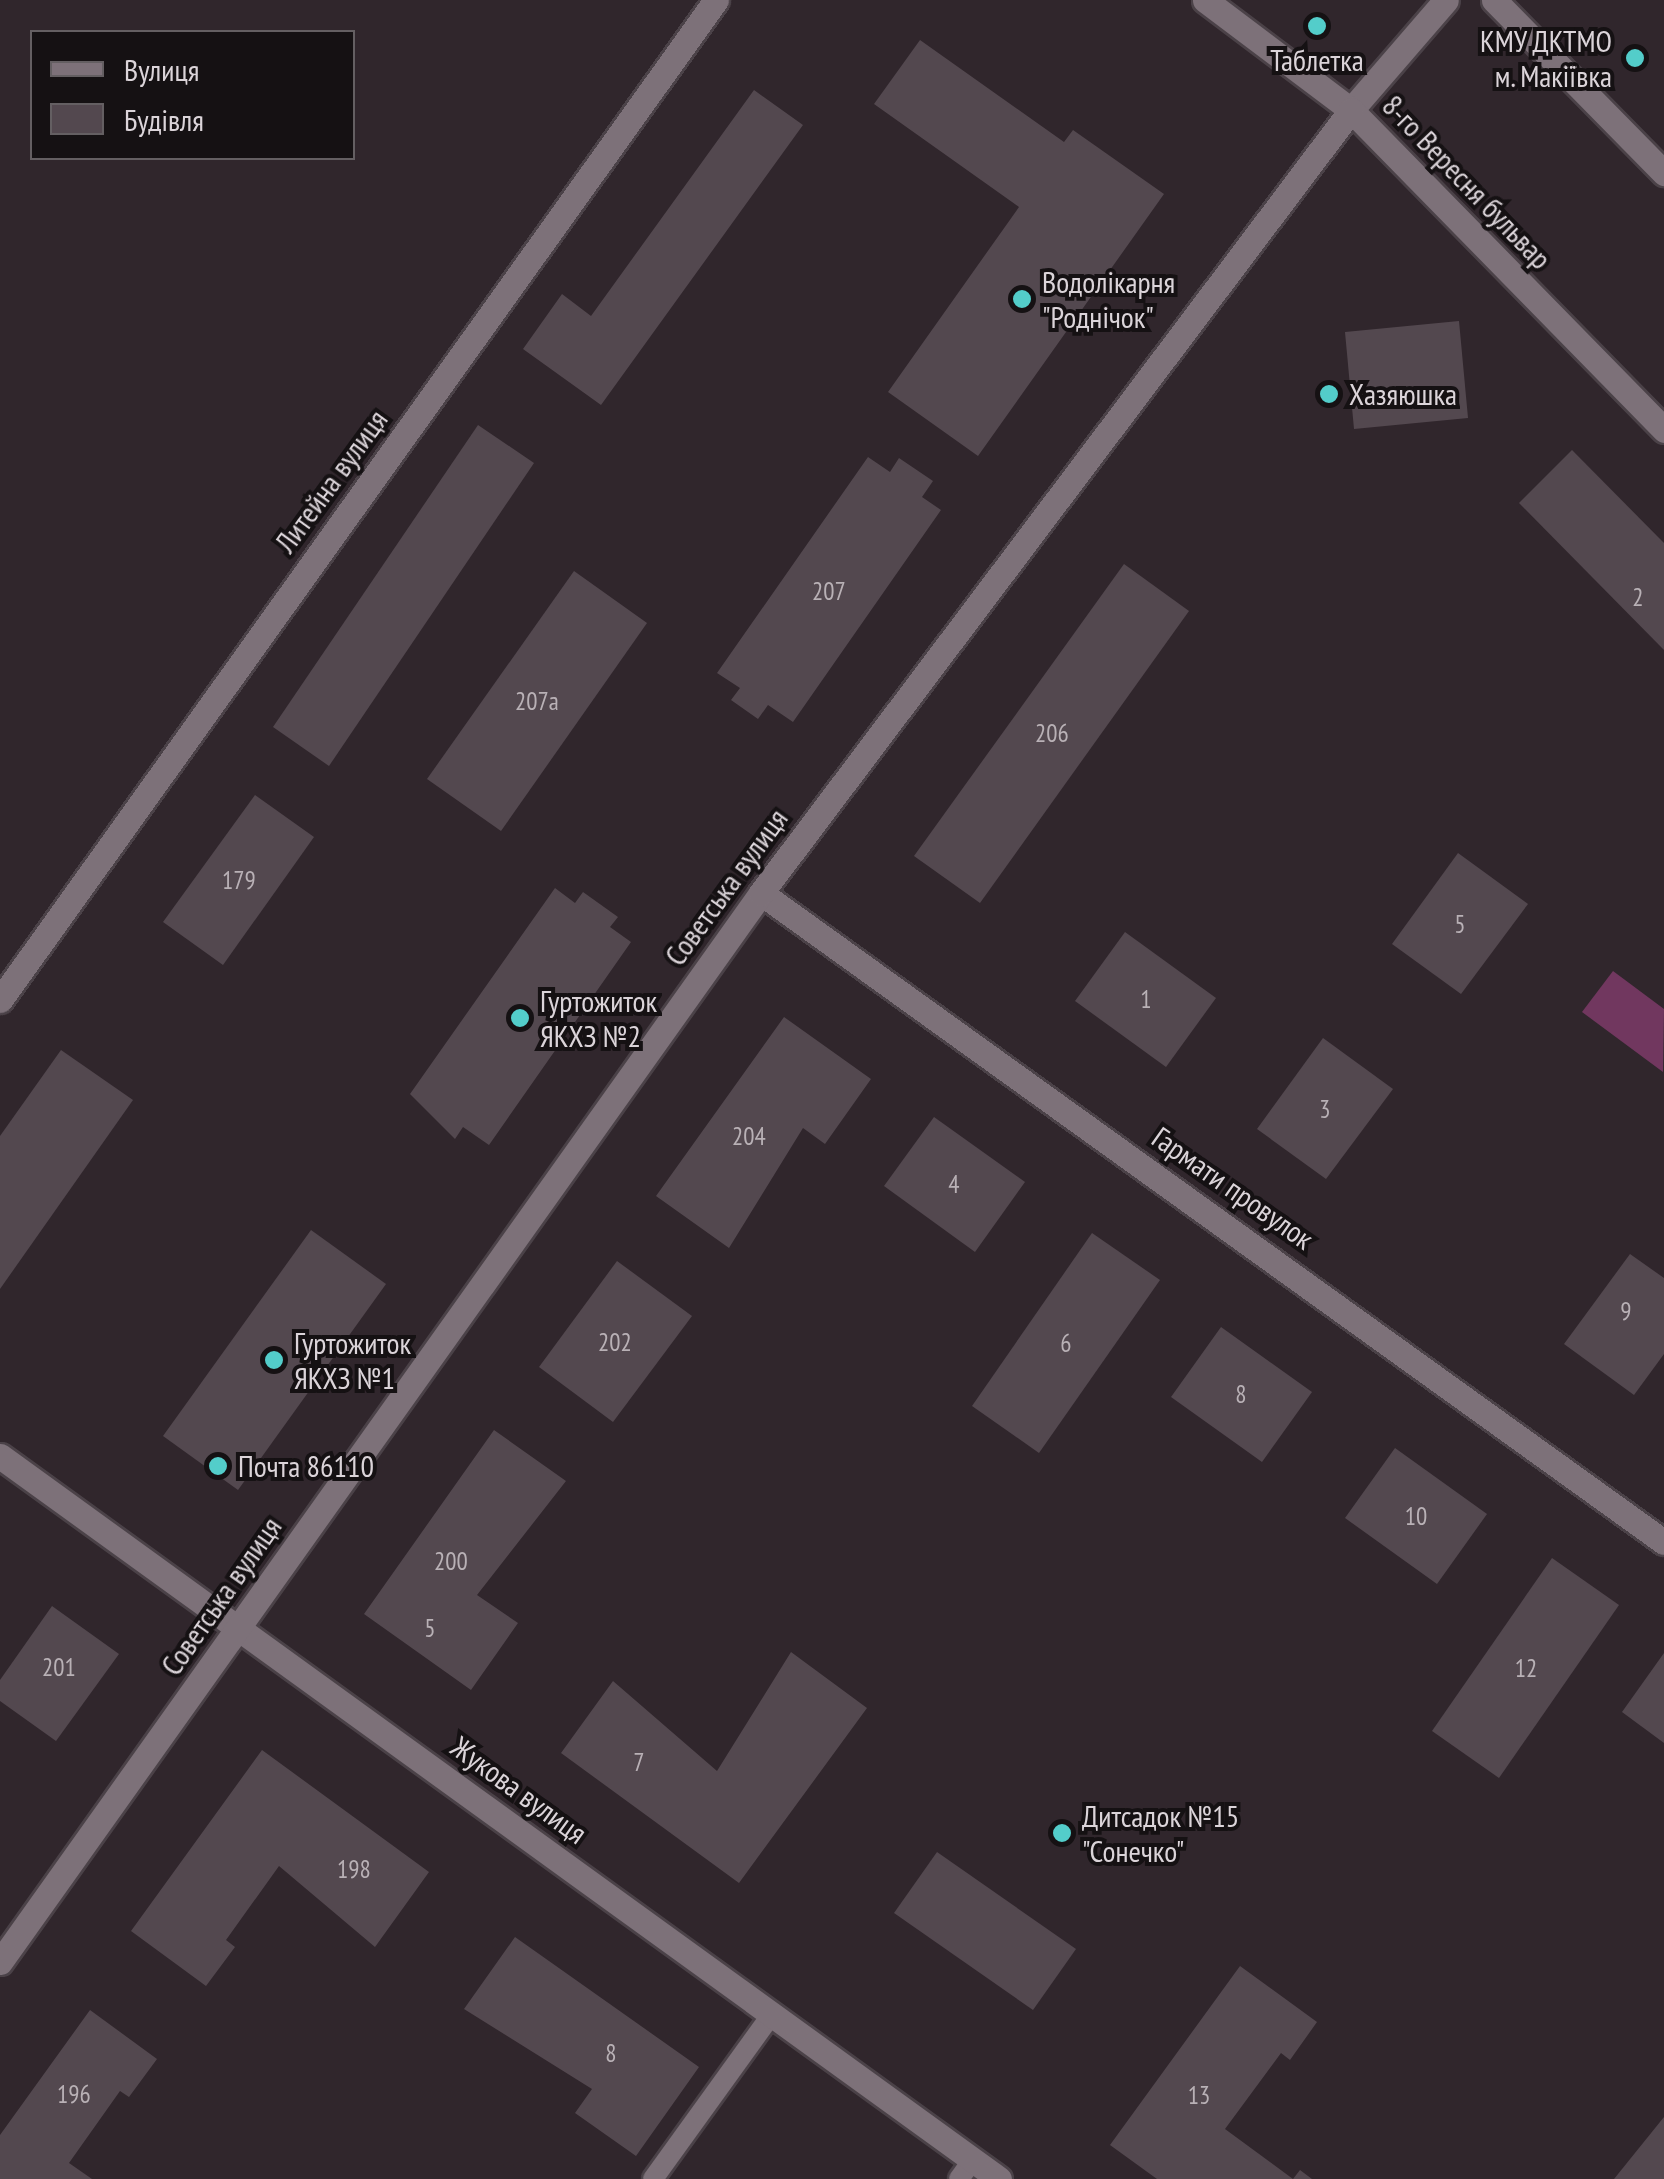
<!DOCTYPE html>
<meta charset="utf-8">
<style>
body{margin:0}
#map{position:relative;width:1664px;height:2179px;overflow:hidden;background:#30262c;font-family:"PT Sans Narrow",sans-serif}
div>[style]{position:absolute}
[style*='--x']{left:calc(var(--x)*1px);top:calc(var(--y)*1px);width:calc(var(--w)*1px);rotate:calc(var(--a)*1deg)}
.green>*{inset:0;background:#71375f}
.building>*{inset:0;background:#53484f}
.roads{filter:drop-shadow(2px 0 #4b4248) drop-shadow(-2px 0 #4b4248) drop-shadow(0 2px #4b4248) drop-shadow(0 -2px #4b4248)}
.service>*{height:20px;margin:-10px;padding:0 10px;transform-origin:10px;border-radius:10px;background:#7d7179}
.minor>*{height:25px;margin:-12.5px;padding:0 12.5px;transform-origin:12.5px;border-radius:12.5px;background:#7d7179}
.tertiary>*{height:25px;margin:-12.5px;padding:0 12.5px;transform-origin:12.5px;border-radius:12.5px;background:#7d7179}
.dots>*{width:28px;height:28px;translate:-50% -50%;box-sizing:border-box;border:5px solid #151113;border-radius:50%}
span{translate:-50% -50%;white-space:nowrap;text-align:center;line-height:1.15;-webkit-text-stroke:8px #151113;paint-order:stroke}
.number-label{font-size:25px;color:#b9b1b6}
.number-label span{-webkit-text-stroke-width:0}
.poi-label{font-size:30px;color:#dbd4d9}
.right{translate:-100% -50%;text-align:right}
.left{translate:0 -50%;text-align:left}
.street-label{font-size:30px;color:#dbd4d9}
.legend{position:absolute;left:30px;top:30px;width:325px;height:130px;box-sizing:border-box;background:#151113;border:2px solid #645f62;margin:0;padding:12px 18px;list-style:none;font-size:30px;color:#dbd4d9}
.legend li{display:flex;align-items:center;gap:20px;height:50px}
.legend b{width:50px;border:2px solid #645f62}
</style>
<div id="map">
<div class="green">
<i style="clip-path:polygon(1613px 971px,1664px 1009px,1663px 1072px,1582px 1012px)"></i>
</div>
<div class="building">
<i style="clip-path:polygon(920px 40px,1064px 142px,1073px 130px,1164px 194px,978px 456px,888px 392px,1019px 207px,874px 104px)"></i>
<i style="clip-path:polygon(754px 90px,803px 125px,601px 405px,523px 349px,562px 294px,591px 316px)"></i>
<i style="clip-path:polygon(1459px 321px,1468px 418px,1354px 429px,1345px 332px)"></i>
<i style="clip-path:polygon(478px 425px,534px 463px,329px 766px,273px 727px)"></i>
<i style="clip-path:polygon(1572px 450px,1664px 543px,1664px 650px,1519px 503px)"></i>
<i style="clip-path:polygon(868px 457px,890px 472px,899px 458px,933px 481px,922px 497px,941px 510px,793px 722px,768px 705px,758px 719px,731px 700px,740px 688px,717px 673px)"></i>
<i style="clip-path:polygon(1124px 564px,1189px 611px,980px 903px,914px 856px)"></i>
<i style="clip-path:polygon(574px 571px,647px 623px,501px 831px,427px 779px)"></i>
<i style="clip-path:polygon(255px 795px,314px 837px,223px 965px,163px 922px)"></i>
<i style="clip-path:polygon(1458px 853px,1528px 904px,1461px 994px,1392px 944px)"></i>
<i style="clip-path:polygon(555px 888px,575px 903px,583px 892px,618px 917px,610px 927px,631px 942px,489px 1145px,463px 1127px,455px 1139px,410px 1094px)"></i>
<i style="clip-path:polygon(1125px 932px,1216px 998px,1166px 1067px,1075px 1001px)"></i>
<i style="clip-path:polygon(784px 1017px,871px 1079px,825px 1144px,803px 1128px,729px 1248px,656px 1196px)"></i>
<i style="clip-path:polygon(1323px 1038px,1393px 1089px,1326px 1179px,1257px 1129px)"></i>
<i style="clip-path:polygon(61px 1050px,133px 1100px,0 1289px,0 1136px)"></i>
<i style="clip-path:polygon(934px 1117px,1025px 1182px,975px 1252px,884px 1186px)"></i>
<i style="clip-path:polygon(311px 1230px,386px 1284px,238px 1490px,163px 1436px)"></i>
<i style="clip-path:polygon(1092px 1233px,1160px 1280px,1039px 1453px,972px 1406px)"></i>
<i style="clip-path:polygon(1630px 1254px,1664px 1278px,1664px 1354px,1634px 1395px,1564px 1344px)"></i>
<i style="clip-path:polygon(617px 1261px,692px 1316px,613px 1422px,539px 1367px)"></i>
<i style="clip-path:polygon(1221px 1327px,1312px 1392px,1262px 1462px,1171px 1397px)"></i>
<i style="clip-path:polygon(494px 1430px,566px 1481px,477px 1595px,518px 1623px,471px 1690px,364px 1614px)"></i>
<i style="clip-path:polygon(1395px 1448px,1487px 1514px,1437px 1584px,1345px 1518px)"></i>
<i style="clip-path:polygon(1552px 1558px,1619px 1605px,1499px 1778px,1432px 1731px)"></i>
<i style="clip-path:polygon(52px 1606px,119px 1654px,56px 1741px,0 1701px,0 1680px)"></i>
<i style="clip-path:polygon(791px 1652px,867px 1708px,739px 1883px,561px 1753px,613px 1681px,717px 1771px)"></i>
<i style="clip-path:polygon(1664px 1653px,1664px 1743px,1622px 1712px)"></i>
<i style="clip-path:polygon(262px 1750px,429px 1872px,375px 1947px,279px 1866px,226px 1940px,235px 1947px,206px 1986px,131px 1931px)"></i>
<i style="clip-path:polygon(937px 1852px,1076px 1949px,1033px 2010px,894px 1913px)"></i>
<i style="clip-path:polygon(515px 1937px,699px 2067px,636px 2156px,575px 2113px,592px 2089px,464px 2009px)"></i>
<i style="clip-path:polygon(1240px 1966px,1317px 2022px,1290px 2060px,1281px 2053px,1225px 2129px,1293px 2179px,1300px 2170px,1312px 2179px,1157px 2179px,1110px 2145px)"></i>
<i style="clip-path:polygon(90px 2010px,157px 2059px,129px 2097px,120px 2091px,69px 2163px,92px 2179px,0 2179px,0 2135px)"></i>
<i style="clip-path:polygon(1664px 2117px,1664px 2179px,1614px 2179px)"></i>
</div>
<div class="roads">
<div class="service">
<i style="--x:653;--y:2179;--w:203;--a:-54.2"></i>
<i style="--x:959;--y:2179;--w:24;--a:-54"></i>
</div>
<div class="minor">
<i style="--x:1351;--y:110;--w:145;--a:-49.2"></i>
<i style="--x:761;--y:893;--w:1112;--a:35.71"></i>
<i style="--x:0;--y:1000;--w:1230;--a:-54.4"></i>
<i style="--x:0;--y:1456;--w:1233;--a:35.89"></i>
</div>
<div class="tertiary">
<i style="--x:1205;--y:0;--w:183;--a:37"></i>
<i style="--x:1351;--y:110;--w:448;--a:45.6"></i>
<i style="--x:1494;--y:0;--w:243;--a:45.5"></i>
<i style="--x:0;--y:1962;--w:1312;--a:-54.55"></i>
<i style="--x:761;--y:893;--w:980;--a:-53"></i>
</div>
</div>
<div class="dots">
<i style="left:1317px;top:26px;background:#53cdca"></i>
<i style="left:1635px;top:58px;background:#53cdca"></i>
<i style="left:1022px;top:299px;background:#53cdca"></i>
<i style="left:1329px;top:394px;background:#53cdca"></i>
<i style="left:520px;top:1018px;background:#53cdca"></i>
<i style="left:274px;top:1360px;background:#53cdca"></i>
<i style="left:218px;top:1466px;background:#53cdca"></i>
<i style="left:1062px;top:1833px;background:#53cdca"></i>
</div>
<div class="number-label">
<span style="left:829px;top:591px">207</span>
<span style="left:1638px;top:597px">2</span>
<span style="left:537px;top:701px">207а</span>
<span style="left:1052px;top:733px">206</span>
<span style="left:239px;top:880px">179</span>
<span style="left:1460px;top:924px">5</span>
<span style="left:1146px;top:999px">1</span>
<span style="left:1325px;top:1109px">3</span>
<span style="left:749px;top:1136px">204</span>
<span style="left:954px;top:1184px">4</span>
<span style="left:1626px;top:1311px">9</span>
<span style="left:615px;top:1342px">202</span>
<span style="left:1066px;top:1343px">6</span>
<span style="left:1241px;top:1394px">8</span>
<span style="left:1416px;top:1516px">10</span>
<span style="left:451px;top:1561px">200</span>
<span style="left:430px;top:1628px">5</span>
<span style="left:59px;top:1667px">201</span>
<span style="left:1526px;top:1668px">12</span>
<span style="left:639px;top:1762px">7</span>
<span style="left:354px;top:1869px">198</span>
<span style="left:611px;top:2053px">8</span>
<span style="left:74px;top:2094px">196</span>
<span style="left:1199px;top:2095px">13</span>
</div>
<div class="poi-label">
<span class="right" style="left:1612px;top:58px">КМУ ДКТМО<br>м. Макіївка</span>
<span style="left:1317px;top:60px">Таблетка</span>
<span class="left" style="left:1042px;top:299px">Водолікарня<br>"Роднічок"</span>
<span class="left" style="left:1349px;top:394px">Хазяюшка</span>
<span class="left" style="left:540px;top:1018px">Гуртожиток<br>ЯКХЗ №2</span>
<span class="left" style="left:294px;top:1360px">Гуртожиток<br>ЯКХЗ №1</span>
<span class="left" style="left:238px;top:1466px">Почта 86110</span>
<span class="left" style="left:1082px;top:1833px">Дитсадок №15<br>"Сонечко"</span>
</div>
<div class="street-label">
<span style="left:1467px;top:182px;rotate:46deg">8-го Вересня бульвар</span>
<span style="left:331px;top:481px;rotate:-54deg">Литейна вулиця</span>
<span style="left:726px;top:887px;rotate:-54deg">Советська вулиця</span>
<span style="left:1233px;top:1188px;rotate:35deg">Гармати провулок</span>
<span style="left:221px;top:1596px;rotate:-55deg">Советська вулиця</span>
<span style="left:519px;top:1790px;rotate:36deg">Жукова вулиця</span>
</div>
<ul class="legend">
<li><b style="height:12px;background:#7d7179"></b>Вулиця</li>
<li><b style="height:28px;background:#53484f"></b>Будівля</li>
</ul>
</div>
